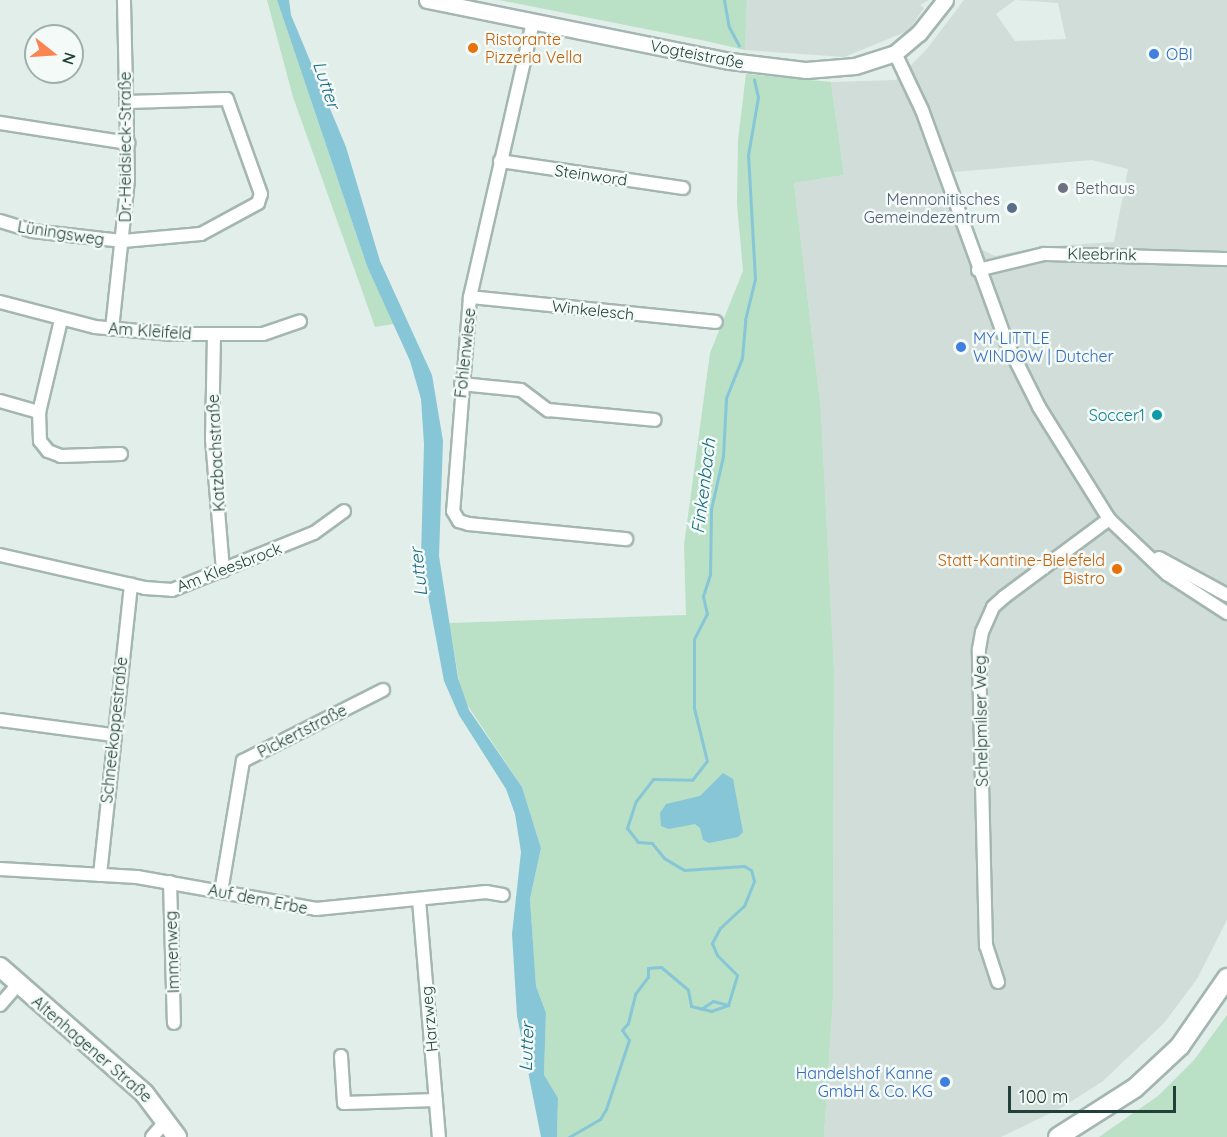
<!DOCTYPE html>
<meta charset="utf-8">
<style>
body{margin:0}
#map{position:relative;width:1227px;height:1137px;overflow:hidden;background:#e2eee9;font-family:Quicksand,sans-serif}
div>[style]{position:absolute}
[style*='--x']{left:calc(var(--x)*1px);top:calc(var(--y)*1px);width:calc(var(--w)*1px);rotate:calc(var(--a)*1deg)}
.built>*{inset:0;background:#d0ddd8}
.green>*{inset:0;background:#bae0c6}
.water>*{inset:0;background:#87c6d6}
.stream>*{height:3px;margin:-1.5px;padding:0 1.5px;transform-origin:1.5px;border-radius:1.5px;background:#87c6d6}
.roads{filter:drop-shadow(2px 0 #a4b6b1) drop-shadow(-2px 0 #a4b6b1) drop-shadow(0 2px #a4b6b1) drop-shadow(0 -2px #a4b6b1)}
.minor>*{height:12px;margin:-6px;padding:0 6px;transform-origin:6px;border-radius:6px;background:#fff}
.tertiary>*{height:15px;margin:-7.5px;padding:0 7.5px;transform-origin:7.5px;border-radius:7.5px;background:#fff}
.secondary>*{height:18px;margin:-9px;padding:0 9px;transform-origin:9px;border-radius:9px;background:#fff}
.dots>*{width:16px;height:16px;translate:-50% -50%;box-sizing:border-box;border:3px solid #f3faf7;border-radius:50%}
span{translate:-50% -50%;white-space:nowrap;text-align:center;line-height:1.15;-webkit-text-stroke:5px #f3faf7;paint-order:stroke}
.food-label{font-size:16px;color:#c56008}
.left{translate:0 -50%;text-align:left}
.right{translate:-100% -50%;text-align:right}
.street-label{font-size:16px;color:#214039}
.shop-label{font-size:16px;color:#366cbe}
.worship-label{font-size:16px;color:#5b616d}
.service-label{font-size:16px;color:#4e5e75}
.culture-label{font-size:16px;color:#0d838f}
.water-label{font-size:18px;color:#176a80;font-style:italic}
.north{position:absolute;left:24px;top:24px;width:60px;height:60px;box-sizing:border-box;background:#f3faf7;border:2px solid #9fb0ab;border-radius:50%;rotate:107deg;font-size:16px;font-weight:700;line-height:24px;text-align:center;color:#214039}
.north::after{content:'';display:block;margin:auto;width:21px;height:27px;background:#fb8453;clip-path:polygon(50% 0,100% 100%,50% 72%,0 100%)}
.scale{position:absolute;left:1008px;top:1086px;width:168px;height:27px;box-sizing:border-box;border:3px solid #214039;border-top:0;padding-left:8px;font-size:18px;line-height:21px;white-space:nowrap;color:#214039;-webkit-text-stroke:4px #f3faf7;paint-order:stroke}
</style>
<div id="map">
<div class="built">
<i style="clip-path:polygon(747px 0,929px 0,920px 5px,924px 8px,908px 31px,844px 57px,745px 50px)"></i>
<i style="clip-path:polygon(evenodd,964px 0,1015px 0,996px 14px,1015px 41px,1066px 39px,1058px 3px,1016px 0,1227px 0,1227px 920px,1197px 979px,1164px 1023px,1103px 1081px,1061px 1108px,1001px 1137px,824px 1137px,833px 998px,834px 670px,821px 410px,794px 183px,844px 175px,831px 82px,896px 80px,926px 50px,964px 0,1092px 160px,1128px 169px,1114px 242px,1039px 247px,995px 256px,981px 249px,954px 172px,1092px 160px)"></i>
</div>
<div class="green">
<i style="clip-path:polygon(267px 0,277px 0,367px 266px,394px 324px,375px 327px,293px 97px)"></i>
<i style="clip-path:polygon(499px 0,747px 0,745px 50px,706px 41px)"></i>
<i style="clip-path:polygon(746px 74px,831px 82px,844px 175px,794px 183px,821px 410px,834px 670px,833px 998px,824px 1137px,557px 1137px,558px 1098px,544px 1076px,546px 1013px,536px 986px,530px 899px,541px 848px,522px 787px,462px 697px,449px 623px,686px 615px,684px 545px,710px 353px,743px 271px,737px 204px,738px 140px)"></i>
<i style="clip-path:polygon(1227px 1015px,1227px 1137px,1099px 1137px,1158px 1096px,1194px 1060px)"></i>
</div>
<div class="water">
<i style="clip-path:polygon(277px 0,289px 0,291px 15px,346px 147px,380px 261px,432px 375px,443px 441px,439px 556px,458px 678px,469px 710px,522px 787px,541px 848px,530px 899px,536px 986px,546px 1013px,544px 1075px,558px 1098px,557px 1137px,541px 1137px,517px 1016px,512px 934px,521px 852px,515px 814px,506px 789px,459px 715px,444px 681px,421px 558px,424px 444px,421px 399px,410px 361px,367px 266px)"></i>
<i style="clip-path:polygon(723px 773px,733px 779px,743px 832px,738px 837px,709px 843px,703px 840px,700px 828px,695px 824px,669px 829px,661px 826px,660px 813px,666px 804px,700px 796px)"></i>
</div>
<div class="stream">
<i style="--x:724;--y:0;--w:27;--a:80"></i>
<i style="--x:729;--y:27;--w:21;--a:62"></i>
<i style="--x:701;--y:1009;--w:14;--a:-34"></i>
<i style="--x:713;--y:1001;--w:16;--a:15"></i>
<i style="--x:569;--y:1137;--w:36;--a:-30"></i>
<i style="--x:600;--y:1119;--w:12;--a:-59"></i>
<i style="--x:606;--y:1109;--w:73;--a:-71.6"></i>
<i style="--x:629;--y:1040;--w:12;--a:-125"></i>
<i style="--x:622;--y:1030;--w:9;--a:-49"></i>
<i style="--x:628;--y:1023;--w:30;--a:-76"></i>
<i style="--x:635;--y:994;--w:21;--a:-53"></i>
<i style="--x:648;--y:977;--w:9;--a:-90"></i>
<i style="--x:648;--y:968;--w:13;--a:-4"></i>
<i style="--x:661;--y:967;--w:35;--a:40"></i>
<i style="--x:688;--y:990;--w:16;--a:79"></i>
<i style="--x:691;--y:1006;--w:21;--a:14"></i>
<i style="--x:711;--y:1011;--w:18;--a:-19"></i>
<i style="--x:728;--y:1005;--w:31;--a:-73"></i>
<i style="--x:737;--y:975;--w:28;--a:-135"></i>
<i style="--x:717;--y:955;--w:13;--a:-113"></i>
<i style="--x:712;--y:943;--w:17;--a:-62"></i>
<i style="--x:720;--y:928;--w:33;--a:-43"></i>
<i style="--x:744;--y:906;--w:27;--a:-68"></i>
<i style="--x:754;--y:881;--w:11;--a:-105"></i>
<i style="--x:751;--y:870;--w:8;--a:-150"></i>
<i style="--x:744;--y:866;--w:60;--a:176.2"></i>
<i style="--x:684;--y:870;--w:23;--a:-149"></i>
<i style="--x:664;--y:858;--w:19;--a:-129"></i>
<i style="--x:652;--y:843;--w:14;--a:-176"></i>
<i style="--x:638;--y:842;--w:18;--a:-128"></i>
<i style="--x:627;--y:828;--w:28;--a:-72"></i>
<i style="--x:636;--y:801;--w:28;--a:-52"></i>
<i style="--x:653;--y:779;--w:39;--a:1"></i>
<i style="--x:692;--y:780;--w:24;--a:-52"></i>
<i style="--x:707;--y:761;--w:55;--a:-103.8"></i>
<i style="--x:694;--y:708;--w:69;--a:-90"></i>
<i style="--x:694;--y:639;--w:28;--a:-63"></i>
<i style="--x:707;--y:614;--w:18;--a:-103"></i>
<i style="--x:703;--y:596;--w:22;--a:-72"></i>
<i style="--x:710;--y:575;--w:66;--a:-89.1"></i>
<i style="--x:711;--y:509;--w:54;--a:-77.2"></i>
<i style="--x:723;--y:456;--w:58;--a:-87"></i>
<i style="--x:726;--y:398;--w:43;--a:-68.2"></i>
<i style="--x:742;--y:358;--w:38;--a:-85"></i>
<i style="--x:745;--y:320;--w:42;--a:-76.3"></i>
<i style="--x:755;--y:279;--w:124;--a:-93.2"></i>
<i style="--x:748;--y:155;--w:59;--a:-80.2"></i>
<i style="--x:758;--y:97;--w:18;--a:-103"></i>
</div>
<div class="roads">
<div class="minor">
<i style="--x:533;--y:22;--w:282;--a:102.9"></i>
<i style="--x:470;--y:297;--w:215;--a:94.5"></i>
<i style="--x:453;--y:511;--w:12;--a:59"></i>
<i style="--x:459;--y:521;--w:10;--a:17"></i>
<i style="--x:469;--y:524;--w:158;--a:5.5"></i>
<i style="--x:895;--y:53;--w:63;--a:64.7"></i>
<i style="--x:922;--y:110;--w:246;--a:70"></i>
<i style="--x:1006;--y:341;--w:74;--a:63.4"></i>
<i style="--x:1039;--y:407;--w:132;--a:58"></i>
<i style="--x:1109;--y:519;--w:80;--a:43.5"></i>
<i style="--x:1167;--y:574;--w:72;--a:33"></i>
<i style="--x:0;--y:123;--w:130;--a:8.9"></i>
<i style="--x:500;--y:161;--w:185;--a:8.4"></i>
<i style="--x:0;--y:221;--w:34;--a:17"></i>
<i style="--x:32;--y:231;--w:92;--a:6.3"></i>
<i style="--x:123;--y:241;--w:78;--a:-5.1"></i>
<i style="--x:201;--y:234;--w:65;--a:-28.5"></i>
<i style="--x:258;--y:203;--w:9;--a:-72"></i>
<i style="--x:261;--y:194;--w:101;--a:-109.7"></i>
<i style="--x:227;--y:99;--w:100;--a:178.3"></i>
<i style="--x:978;--y:270;--w:68;--a:-13.6"></i>
<i style="--x:1044;--y:254;--w:183;--a:1.6"></i>
<i style="--x:470;--y:297;--w:247;--a:5.8"></i>
<i style="--x:0;--y:302;--w:98;--a:14.7"></i>
<i style="--x:95;--y:327;--w:77;--a:5.2"></i>
<i style="--x:172;--y:334;--w:91;--a:0"></i>
<i style="--x:263;--y:334;--w:39;--a:-19"></i>
<i style="--x:61;--y:320;--w:95;--a:103.4"></i>
<i style="--x:39;--y:412;--w:29;--a:88"></i>
<i style="--x:40;--y:441;--w:13;--a:51"></i>
<i style="--x:48;--y:451;--w:14;--a:21"></i>
<i style="--x:61;--y:456;--w:60;--a:-1.9"></i>
<i style="--x:112;--y:329;--w:151;--a:-83.9"></i>
<i style="--x:128;--y:179;--w:179;--a:-91.3"></i>
<i style="--x:214;--y:335;--w:104;--a:91.1"></i>
<i style="--x:212;--y:439;--w:132;--a:85.2"></i>
<i style="--x:461;--y:384;--w:60;--a:5.7"></i>
<i style="--x:521;--y:390;--w:34;--a:37"></i>
<i style="--x:548;--y:410;--w:107;--a:5.3"></i>
<i style="--x:0;--y:401;--w:41;--a:15.8"></i>
<i style="--x:0;--y:555;--w:149;--a:12.8"></i>
<i style="--x:145;--y:588;--w:27;--a:4"></i>
<i style="--x:172;--y:590;--w:153;--a:-21.9"></i>
<i style="--x:314;--y:533;--w:37;--a:-36"></i>
<i style="--x:1159;--y:558;--w:77;--a:28.6"></i>
<i style="--x:0;--y:720;--w:114;--a:7.6"></i>
<i style="--x:0;--y:869;--w:137;--a:3.3"></i>
<i style="--x:137;--y:877;--w:182;--a:10.1"></i>
<i style="--x:316;--y:909;--w:171;--a:-5.7"></i>
<i style="--x:486;--y:892;--w:17;--a:10"></i>
<i style="--x:100;--y:875;--w:292;--a:-83.9"></i>
<i style="--x:170;--y:882;--w:141;--a:88.4"></i>
<i style="--x:221;--y:892;--w:133;--a:-80.5"></i>
<i style="--x:243;--y:761;--w:157;--a:-26.9"></i>
<i style="--x:419;--y:900;--w:238;--a:85.2"></i>
<i style="--x:998;--y:982;--w:38;--a:-108"></i>
<i style="--x:986;--y:946;--w:297;--a:-91.4"></i>
<i style="--x:979;--y:649;--w:17;--a:-80"></i>
<i style="--x:982;--y:632;--w:27;--a:-66"></i>
<i style="--x:993;--y:607;--w:15;--a:-42"></i>
<i style="--x:1004;--y:597;--w:131;--a:-36.6"></i>
<i style="--x:0;--y:1005;--w:28;--a:-49"></i>
<i style="--x:341;--y:1056;--w:47;--a:86.3"></i>
<i style="--x:344;--y:1103;--w:92;--a:-1.9"></i>
<i style="--x:152;--y:1137;--w:23;--a:-49"></i>
</div>
<div class="tertiary">
<i style="--x:427;--y:0;--w:309;--a:11.4"></i>
<i style="--x:730;--y:61;--w:77;--a:6.8"></i>
<i style="--x:806;--y:70;--w:49;--a:-4.7"></i>
<i style="--x:855;--y:66;--w:42;--a:-18"></i>
<i style="--x:895;--y:53;--w:31;--a:-40"></i>
<i style="--x:919;--y:33;--w:42;--a:-51.8"></i>
</div>
<div class="secondary">
<i style="--x:0;--y:967;--w:191;--a:41.2"></i>
<i style="--x:144;--y:1093;--w:55;--a:53.1"></i>
<i style="--x:1058;--y:1137;--w:91;--a:-32.5"></i>
<i style="--x:1135;--y:1088;--w:62;--a:-43"></i>
<i style="--x:1180;--y:1046;--w:83;--a:-55.3"></i>
</div>
</div>
<div class="dots">
<i style="left:473px;top:48px;background:#e8710a"></i>
<i style="left:1154px;top:54px;background:#3f7fe0"></i>
<i style="left:1063px;top:188px;background:#6b7280"></i>
<i style="left:1012px;top:208px;background:#5c6f8a"></i>
<i style="left:961px;top:347px;background:#3f7fe0"></i>
<i style="left:1157px;top:415px;background:#0f9aa8"></i>
<i style="left:1117px;top:569px;background:#e8710a"></i>
<i style="left:945px;top:1082px;background:#3f7fe0"></i>
</div>
<div class="food-label">
<span class="left" style="left:485px;top:48px">Ristorante<br>Pizzeria Vella</span>
<span class="right" style="left:1105px;top:569px">Statt-Kantine-Bielefeld<br>Bistro</span>
</div>
<div class="street-label">
<span style="left:697px;top:54px;rotate:11deg">Vogteistraße</span>
<span style="left:125px;top:147px;rotate:-90deg">Dr.-Heidsieck-Straße</span>
<span style="left:591px;top:175px;rotate:8deg">Steinword</span>
<span style="left:61px;top:233px;rotate:9deg">Lüningsweg</span>
<span style="left:1102px;top:254px;rotate:1deg">Kleebrink</span>
<span style="left:593px;top:310px;rotate:6deg">Winkelesch</span>
<span style="left:150px;top:331px;rotate:4deg">Am Kleifeld</span>
<span style="left:465px;top:353px;rotate:-84deg">Fohlenwiese</span>
<span style="left:216px;top:453px;rotate:-93deg">Katzbachstraße</span>
<span style="left:229px;top:567px;rotate:-21deg">Am Kleesbrock</span>
<span style="left:981px;top:721px;rotate:-91deg">Schelpmilser Weg</span>
<span style="left:114px;top:730px;rotate:-84deg">Schneekoppestraße</span>
<span style="left:302px;top:731px;rotate:-27deg">Pickertstraße</span>
<span style="left:258px;top:899px;rotate:11deg">Auf dem Erbe</span>
<span style="left:172px;top:952px;rotate:-92deg">Immenweg</span>
<span style="left:429px;top:1019px;rotate:-95deg">Harzweg</span>
<span style="left:92px;top:1049px;rotate:41deg">Altenhagener Straße</span>
</div>
<div class="shop-label">
<span class="left" style="left:1166px;top:54px">OBI</span>
<span class="left" style="left:973px;top:347px">MY LITTLE<br>WINDOW | Dutcher</span>
<span class="right" style="left:933px;top:1082px">Handelshof Kanne<br>GmbH &amp; Co. KG</span>
</div>
<div class="worship-label">
<span class="left" style="left:1075px;top:188px">Bethaus</span>
</div>
<div class="service-label">
<span class="right" style="left:1000px;top:208px">Mennonitisches<br>Gemeindezentrum</span>
</div>
<div class="culture-label">
<span class="right" style="left:1145px;top:415px">Soccer1</span>
</div>
<div class="water-label">
<span style="left:326px;top:85px;rotate:71deg">Lutter</span>
<span style="left:704px;top:486px;rotate:-83deg">Finkenbach</span>
<span style="left:419px;top:572px;rotate:-96deg">Lutter</span>
<span style="left:527px;top:1047px;rotate:-88deg">Lutter</span>
</div>
<div class="north">N</div>
<div class="scale">100 m</div>
</div>
